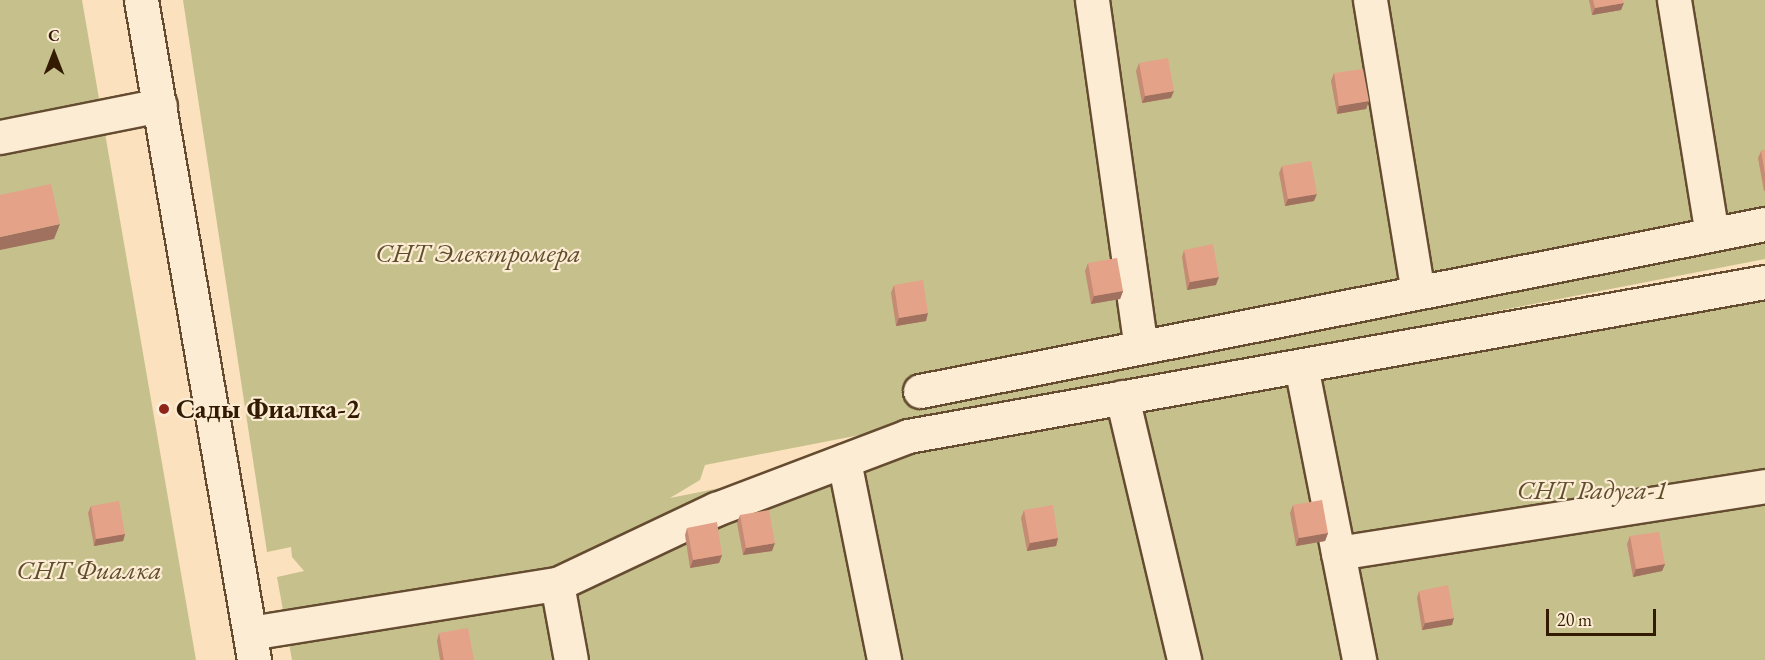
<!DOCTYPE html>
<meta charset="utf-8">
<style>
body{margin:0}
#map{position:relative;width:1765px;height:660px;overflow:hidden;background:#fbe1bd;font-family:"EB Garamond",serif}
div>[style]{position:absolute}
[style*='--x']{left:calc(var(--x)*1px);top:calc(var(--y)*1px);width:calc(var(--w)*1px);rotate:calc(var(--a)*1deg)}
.green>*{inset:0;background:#c6c18c}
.roads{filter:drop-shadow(2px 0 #654c31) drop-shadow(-2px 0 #654c31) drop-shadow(0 2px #654c31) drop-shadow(0 -2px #654c31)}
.minor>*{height:33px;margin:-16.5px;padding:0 16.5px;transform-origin:16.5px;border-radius:16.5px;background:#fcecd4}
.wall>*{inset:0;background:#c48b75}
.shaded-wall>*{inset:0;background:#a0715f}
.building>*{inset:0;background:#e4a288}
.dots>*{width:16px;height:16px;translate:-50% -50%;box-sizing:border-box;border:3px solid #fcecd4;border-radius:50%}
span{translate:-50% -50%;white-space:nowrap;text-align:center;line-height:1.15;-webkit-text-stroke:4.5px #fcecd4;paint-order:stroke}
.park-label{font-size:27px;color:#5f4d2b;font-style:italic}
.poi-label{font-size:27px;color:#331b02;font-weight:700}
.left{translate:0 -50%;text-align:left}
.north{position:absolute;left:24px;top:24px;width:60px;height:60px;-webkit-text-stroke:4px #fcecd4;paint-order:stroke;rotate:0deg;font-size:16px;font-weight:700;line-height:24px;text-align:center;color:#331b02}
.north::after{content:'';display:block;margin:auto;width:21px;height:27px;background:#331b02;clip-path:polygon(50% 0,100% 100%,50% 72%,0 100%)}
.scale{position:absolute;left:1546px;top:609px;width:110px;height:27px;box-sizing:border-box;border:3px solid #331b02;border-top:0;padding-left:8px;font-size:18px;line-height:21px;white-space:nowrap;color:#331b02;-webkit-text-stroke:4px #fcecd4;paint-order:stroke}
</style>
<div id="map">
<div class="green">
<i style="clip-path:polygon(0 0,82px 0,196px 660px,0 660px)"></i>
<i style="clip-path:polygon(183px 0,1765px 0,1765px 259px,705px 465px,700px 480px,670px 498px,1765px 281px,1765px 660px,292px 660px,277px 577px,304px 571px,292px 557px,291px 547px,267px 552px)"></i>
</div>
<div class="roads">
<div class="minor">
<i style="--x:141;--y:0;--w:670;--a:80.28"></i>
<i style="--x:1092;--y:0;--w:350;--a:82"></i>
<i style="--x:1370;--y:0;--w:296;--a:80.7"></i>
<i style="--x:1674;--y:0;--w:237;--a:80.8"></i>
<i style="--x:0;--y:137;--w:163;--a:-11.3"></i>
<i style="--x:1301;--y:366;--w:300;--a:78.8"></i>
<i style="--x:920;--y:391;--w:861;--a:-11.18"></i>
<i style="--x:1122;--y:397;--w:270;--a:76.7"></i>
<i style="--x:844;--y:461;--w:203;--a:78.6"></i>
<i style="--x:1338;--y:553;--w:432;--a:-8.9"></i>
<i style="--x:557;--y:584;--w:77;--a:79.6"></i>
<i style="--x:250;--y:633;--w:311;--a:-9.1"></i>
<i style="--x:557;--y:584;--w:176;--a:-25.3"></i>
<i style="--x:716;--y:509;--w:205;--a:-20.8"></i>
<i style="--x:908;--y:436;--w:871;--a:-10.19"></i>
</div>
</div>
<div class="wall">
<i style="clip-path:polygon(1589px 0,1623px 0,1621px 10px,1592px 15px)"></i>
<i style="clip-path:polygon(1139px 63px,1171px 98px,1142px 103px,1136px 71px)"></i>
<i style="clip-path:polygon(1334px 73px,1369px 101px,1366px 109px,1337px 114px,1331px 81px)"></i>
<i style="clip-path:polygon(1765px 150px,1765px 191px,1764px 191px,1758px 158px,1761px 151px)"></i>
<i style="clip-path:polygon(1282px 166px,1314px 201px,1285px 206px,1279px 173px)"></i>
<i style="clip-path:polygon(1184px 250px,1216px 285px,1187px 290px,1182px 257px)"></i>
<i style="clip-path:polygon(1088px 263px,1123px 291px,1120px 299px,1091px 304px,1085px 271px)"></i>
<i style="clip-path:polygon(894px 285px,926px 321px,896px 326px,891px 293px)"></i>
<i style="clip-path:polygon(1293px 505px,1328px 533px,1325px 541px,1296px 546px,1290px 513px)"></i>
<i style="clip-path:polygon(91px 506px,125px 534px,123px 541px,94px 546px,88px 513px)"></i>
<i style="clip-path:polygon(1024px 510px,1058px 538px,1056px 546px,1027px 551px,1021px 518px)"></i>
<i style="clip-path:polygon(740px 515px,772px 551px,743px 555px,737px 523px)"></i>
<i style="clip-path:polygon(687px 528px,722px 555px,719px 563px,690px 568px,685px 535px)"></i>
<i style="clip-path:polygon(1630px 536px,1665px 564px,1662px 571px,1633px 577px,1627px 544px)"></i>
<i style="clip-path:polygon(1419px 591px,1452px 625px,1422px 630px,1417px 598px)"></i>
<i style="clip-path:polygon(439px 633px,474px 660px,440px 660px,437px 641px)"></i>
</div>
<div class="shaded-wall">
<i style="clip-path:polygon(1624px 3px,1621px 10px,1592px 15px,1595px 8px)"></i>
<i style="clip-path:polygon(1174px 91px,1171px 98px,1142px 103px,1145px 96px)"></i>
<i style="clip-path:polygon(1369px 101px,1366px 109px,1337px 114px,1339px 106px)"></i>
<i style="clip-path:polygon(1317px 194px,1314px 201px,1285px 206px,1288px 199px)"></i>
<i style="clip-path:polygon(60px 224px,54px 239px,0 250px,0 237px)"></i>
<i style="clip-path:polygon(1219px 277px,1216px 285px,1187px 290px,1190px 282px)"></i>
<i style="clip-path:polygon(1123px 291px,1120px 299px,1091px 304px,1094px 296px)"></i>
<i style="clip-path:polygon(928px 313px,926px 321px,896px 326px,899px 318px)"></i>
<i style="clip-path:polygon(1328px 533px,1325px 541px,1296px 546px,1299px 538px)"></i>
<i style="clip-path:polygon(125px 534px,123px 541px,94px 546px,96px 539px)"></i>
<i style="clip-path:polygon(1058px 538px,1056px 546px,1027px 551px,1030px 543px)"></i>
<i style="clip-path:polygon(775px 543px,772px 551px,743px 555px,746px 548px)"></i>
<i style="clip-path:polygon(722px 555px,719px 563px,690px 568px,693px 560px)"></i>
<i style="clip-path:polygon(1665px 564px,1662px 571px,1633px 577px,1636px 569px)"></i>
<i style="clip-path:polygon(1454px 618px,1452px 625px,1422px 630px,1425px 623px)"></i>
</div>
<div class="building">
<i style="clip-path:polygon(1593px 0,1623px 0,1624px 3px,1595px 8px)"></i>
<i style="clip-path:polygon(1168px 58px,1174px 91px,1145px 96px,1139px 63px)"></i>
<i style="clip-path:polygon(1363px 69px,1369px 101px,1339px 106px,1334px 73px)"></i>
<i style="clip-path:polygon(1765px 150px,1765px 174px,1761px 151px)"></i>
<i style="clip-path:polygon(1311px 161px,1317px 194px,1288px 199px,1282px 166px)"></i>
<i style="clip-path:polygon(51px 184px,60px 224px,0 237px,0 195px)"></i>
<i style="clip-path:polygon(1213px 244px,1219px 277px,1190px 282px,1184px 250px)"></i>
<i style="clip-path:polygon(1117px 258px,1123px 291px,1094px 296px,1088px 263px)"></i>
<i style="clip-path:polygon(923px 280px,928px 313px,899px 318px,894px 285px)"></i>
<i style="clip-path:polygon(1322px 500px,1328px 533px,1299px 538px,1293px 505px)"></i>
<i style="clip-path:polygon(119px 501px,125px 534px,96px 539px,91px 506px)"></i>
<i style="clip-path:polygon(1053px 505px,1058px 538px,1030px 543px,1024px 510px)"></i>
<i style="clip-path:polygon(769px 510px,775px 543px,746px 548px,740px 515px)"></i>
<i style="clip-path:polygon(717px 522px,722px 555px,693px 560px,687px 528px)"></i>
<i style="clip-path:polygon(1659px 532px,1665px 564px,1636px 569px,1630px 536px)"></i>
<i style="clip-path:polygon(1448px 585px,1454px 618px,1425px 623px,1419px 591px)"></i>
<i style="clip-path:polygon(468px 628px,474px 660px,444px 660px,439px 633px)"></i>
</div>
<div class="dots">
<i style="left:164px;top:409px;background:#8f2418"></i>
</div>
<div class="park-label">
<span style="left:478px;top:253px">СНТ Электромера</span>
<span style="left:1592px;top:490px">СНТ Радуга-1</span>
<span style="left:89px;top:570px">СНТ Фиалка</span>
</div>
<div class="poi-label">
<span class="left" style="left:176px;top:409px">Сады Фиалка-2</span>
</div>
<div class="north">С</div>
<div class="scale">20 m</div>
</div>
